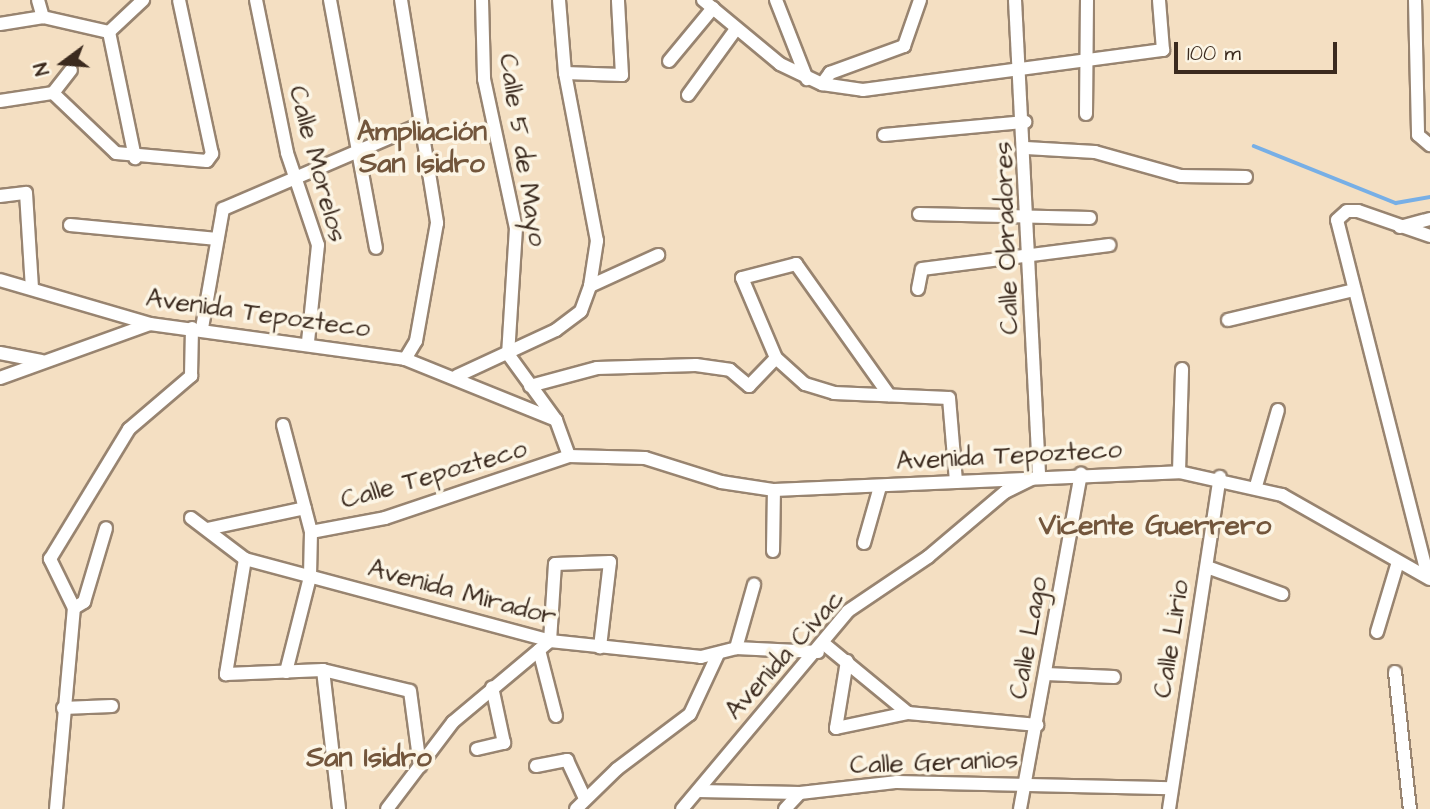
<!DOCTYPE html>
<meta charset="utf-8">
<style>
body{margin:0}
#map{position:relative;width:1430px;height:809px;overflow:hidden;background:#f4dfc2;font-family:"Architects Daughter",sans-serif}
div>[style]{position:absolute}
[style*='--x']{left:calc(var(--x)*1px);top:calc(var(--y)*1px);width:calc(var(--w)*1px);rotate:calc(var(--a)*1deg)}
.stream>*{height:3.5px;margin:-1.75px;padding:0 1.75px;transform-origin:1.75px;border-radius:1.75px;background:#77afe6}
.roads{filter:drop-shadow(2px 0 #988470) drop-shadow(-2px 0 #988470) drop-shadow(0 2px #988470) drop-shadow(0 -2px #988470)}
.street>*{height:12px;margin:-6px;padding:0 6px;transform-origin:6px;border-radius:6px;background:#fff}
span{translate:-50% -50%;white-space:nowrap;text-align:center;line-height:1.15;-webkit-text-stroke:7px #fcf5e5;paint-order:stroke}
.street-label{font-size:26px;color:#3b2a1e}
.neighbourhood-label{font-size:28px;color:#73563c;font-weight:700}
.north{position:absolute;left:28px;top:28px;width:70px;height:70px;-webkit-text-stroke:5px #fcf5e5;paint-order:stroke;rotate:254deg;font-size:19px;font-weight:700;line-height:28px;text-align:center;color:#3b2a1e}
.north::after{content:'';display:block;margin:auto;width:24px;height:32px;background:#3b2a1e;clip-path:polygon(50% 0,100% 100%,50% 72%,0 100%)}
.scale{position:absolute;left:1174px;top:42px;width:163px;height:32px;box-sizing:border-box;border:4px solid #3b2a1e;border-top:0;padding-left:9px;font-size:21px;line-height:24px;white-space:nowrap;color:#3b2a1e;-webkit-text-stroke:5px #fcf5e5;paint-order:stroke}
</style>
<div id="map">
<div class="stream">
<i style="--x:1254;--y:146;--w:153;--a:21.9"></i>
<i style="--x:1396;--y:203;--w:35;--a:-10"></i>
</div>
<div class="roads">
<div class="street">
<i style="--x:38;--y:0;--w:18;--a:74"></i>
<i style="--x:256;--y:0;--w:156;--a:78.5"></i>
<i style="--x:287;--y:153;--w:97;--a:71.4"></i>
<i style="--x:318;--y:245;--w:97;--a:95.9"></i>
<i style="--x:330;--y:0;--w:252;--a:79.5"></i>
<i style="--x:401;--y:0;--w:226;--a:80.8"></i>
<i style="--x:437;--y:223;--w:120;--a:100.1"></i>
<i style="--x:416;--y:341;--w:21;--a:121"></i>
<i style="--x:482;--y:0;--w:79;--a:88.5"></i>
<i style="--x:484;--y:79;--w:152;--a:77.9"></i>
<i style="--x:516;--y:228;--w:126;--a:93.6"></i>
<i style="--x:508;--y:354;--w:82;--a:54"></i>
<i style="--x:556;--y:420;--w:38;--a:70"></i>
<i style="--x:703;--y:0;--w:100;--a:39.7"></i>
<i style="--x:780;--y:64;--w:47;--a:25.5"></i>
<i style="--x:822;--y:84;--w:41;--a:8.3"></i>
<i style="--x:863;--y:90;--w:303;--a:-7.6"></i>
<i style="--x:1163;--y:50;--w:50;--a:-94.6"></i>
<i style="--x:776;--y:0;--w:85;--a:68.6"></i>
<i style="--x:1015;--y:0;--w:476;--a:87.1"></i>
<i style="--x:1415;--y:0;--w:135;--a:88.7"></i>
<i style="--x:1418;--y:135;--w:16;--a:40"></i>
<i style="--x:0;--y:24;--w:44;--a:-9.2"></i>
<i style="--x:43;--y:17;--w:68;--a:12.8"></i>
<i style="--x:109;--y:32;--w:47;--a:-43.3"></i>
<i style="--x:109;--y:32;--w:129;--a:78.3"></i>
<i style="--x:669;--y:61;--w:69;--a:-50.3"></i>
<i style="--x:565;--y:73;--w:57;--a:2"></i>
<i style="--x:622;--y:75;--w:75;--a:-93.1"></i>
<i style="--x:822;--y:84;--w:14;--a:-54"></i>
<i style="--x:830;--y:73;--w:79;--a:-20"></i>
<i style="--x:904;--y:46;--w:49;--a:-70.8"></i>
<i style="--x:53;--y:93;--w:29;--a:-52"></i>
<i style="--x:688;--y:95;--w:82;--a:-54"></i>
<i style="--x:0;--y:101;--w:54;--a:-8.6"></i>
<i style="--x:53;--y:93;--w:87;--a:43.6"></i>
<i style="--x:116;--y:153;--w:91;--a:5"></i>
<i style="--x:207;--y:161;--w:9;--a:-54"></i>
<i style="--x:212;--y:154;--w:157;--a:-102.1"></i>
<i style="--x:1086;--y:114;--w:114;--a:-89.5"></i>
<i style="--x:884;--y:135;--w:142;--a:-5.3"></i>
<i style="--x:1026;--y:148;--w:69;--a:3.3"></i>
<i style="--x:1095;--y:152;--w:89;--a:15.6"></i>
<i style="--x:1181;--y:176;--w:65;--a:0.9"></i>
<i style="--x:0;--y:196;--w:26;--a:-7"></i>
<i style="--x:26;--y:193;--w:95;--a:86.4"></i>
<i style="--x:919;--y:214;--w:171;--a:1.3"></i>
<i style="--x:70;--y:225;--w:148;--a:5.4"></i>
<i style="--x:1400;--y:227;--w:31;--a:-15"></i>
<i style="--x:0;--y:280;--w:156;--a:16.3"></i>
<i style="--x:150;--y:324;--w:257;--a:7.8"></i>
<i style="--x:405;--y:359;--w:163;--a:22"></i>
<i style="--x:590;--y:286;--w:75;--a:-24.5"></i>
<i style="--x:918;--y:289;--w:20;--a:-79"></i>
<i style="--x:922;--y:269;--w:189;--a:-7.3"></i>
<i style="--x:1228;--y:320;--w:130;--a:-13.4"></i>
<i style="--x:202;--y:328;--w:121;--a:-80"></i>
<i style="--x:223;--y:209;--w:211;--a:-23.2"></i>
<i style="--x:0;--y:353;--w:42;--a:11"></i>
<i style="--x:776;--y:358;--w:87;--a:-113"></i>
<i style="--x:742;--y:278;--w:56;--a:-14.5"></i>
<i style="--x:796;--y:264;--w:161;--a:54.6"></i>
<i style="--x:776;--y:358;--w:39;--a:42"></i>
<i style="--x:805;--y:384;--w:30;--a:17"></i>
<i style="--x:834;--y:393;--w:115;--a:2.5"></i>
<i style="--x:949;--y:398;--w:84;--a:85.2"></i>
<i style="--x:457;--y:376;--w:109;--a:-24.9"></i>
<i style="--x:556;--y:330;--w:31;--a:-37"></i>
<i style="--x:581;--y:311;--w:27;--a:-70"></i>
<i style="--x:590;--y:286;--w:46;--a:-81.2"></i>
<i style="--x:597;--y:241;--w:171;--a:-100.8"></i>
<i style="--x:565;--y:73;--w:73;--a:-94.7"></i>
<i style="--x:0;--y:378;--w:159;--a:-19.8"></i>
<i style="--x:530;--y:386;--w:69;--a:-15"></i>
<i style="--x:597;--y:368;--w:99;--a:-1.7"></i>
<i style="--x:696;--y:365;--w:34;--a:8"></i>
<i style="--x:730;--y:370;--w:25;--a:40"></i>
<i style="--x:749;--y:386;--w:39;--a:-46"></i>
<i style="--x:283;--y:425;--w:111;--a:75.3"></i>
<i style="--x:311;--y:532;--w:45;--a:91.3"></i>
<i style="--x:310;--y:577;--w:98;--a:104.2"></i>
<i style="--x:1179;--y:472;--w:103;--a:-88.3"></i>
<i style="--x:1256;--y:486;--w:79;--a:-73.9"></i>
<i style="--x:191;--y:518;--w:68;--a:37.2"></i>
<i style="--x:245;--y:559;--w:316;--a:15"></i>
<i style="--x:550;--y:641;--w:152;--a:6"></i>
<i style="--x:701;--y:657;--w:36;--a:-14"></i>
<i style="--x:736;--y:648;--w:82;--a:2.8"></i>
<i style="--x:207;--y:529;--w:100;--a:-12.1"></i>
<i style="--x:311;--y:532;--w:75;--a:-10.7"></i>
<i style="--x:385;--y:518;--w:194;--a:-18.6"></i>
<i style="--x:569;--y:456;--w:76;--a:1.5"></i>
<i style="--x:645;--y:458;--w:80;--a:17.5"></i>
<i style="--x:721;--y:482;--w:54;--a:8.6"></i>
<i style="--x:774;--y:490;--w:405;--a:-2.5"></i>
<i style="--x:1179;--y:472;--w:106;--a:12.6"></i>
<i style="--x:1282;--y:495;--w:170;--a:29.6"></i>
<i style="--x:864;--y:543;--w:58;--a:-74.1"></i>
<i style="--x:773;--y:551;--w:61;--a:-89.1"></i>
<i style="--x:245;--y:559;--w:117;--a:99.4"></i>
<i style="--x:226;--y:674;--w:97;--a:-2.4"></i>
<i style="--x:323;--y:670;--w:89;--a:13.6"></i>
<i style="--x:410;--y:691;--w:76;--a:82.4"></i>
<i style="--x:1207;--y:567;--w:80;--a:19.8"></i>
<i style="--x:1427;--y:573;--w:364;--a:-104.3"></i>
<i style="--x:1337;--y:220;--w:13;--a:-42"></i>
<i style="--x:1347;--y:211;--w:11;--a:0"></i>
<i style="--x:1358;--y:211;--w:76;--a:19.1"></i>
<i style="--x:74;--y:608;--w:12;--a:-31"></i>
<i style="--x:84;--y:602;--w:77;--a:-73.4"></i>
<i style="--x:1377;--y:632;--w:73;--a:-73.3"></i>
<i style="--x:823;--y:643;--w:110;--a:39.5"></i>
<i style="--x:736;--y:648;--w:66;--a:-74.1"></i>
<i style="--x:539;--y:650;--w:68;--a:75.6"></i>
<i style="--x:847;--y:661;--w:68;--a:99.3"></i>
<i style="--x:836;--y:728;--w:74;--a:-11.8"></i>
<i style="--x:908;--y:713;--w:130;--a:5.3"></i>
<i style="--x:323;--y:670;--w:140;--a:83.4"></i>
<i style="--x:1395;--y:672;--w:138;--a:83.8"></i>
<i style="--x:1046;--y:674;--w:68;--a:2.5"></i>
<i style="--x:63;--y:708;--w:49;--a:-2.3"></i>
<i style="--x:477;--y:749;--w:28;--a:-13"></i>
<i style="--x:504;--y:743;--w:57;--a:-102.1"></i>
<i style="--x:536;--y:766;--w:32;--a:-11"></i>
<i style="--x:567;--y:760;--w:40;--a:65"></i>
<i style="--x:698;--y:791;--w:102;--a:1.1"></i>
<i style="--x:800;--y:793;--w:98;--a:-6.5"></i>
<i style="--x:897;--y:782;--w:274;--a:1.3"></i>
<i style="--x:56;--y:809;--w:202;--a:-84.9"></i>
<i style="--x:74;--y:608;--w:55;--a:-116.1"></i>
<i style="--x:50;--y:559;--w:152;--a:-58.7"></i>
<i style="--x:129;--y:429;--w:82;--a:-40.5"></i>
<i style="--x:191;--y:376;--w:48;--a:-88.8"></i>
<i style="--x:387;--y:809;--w:109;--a:-52.8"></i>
<i style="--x:453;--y:722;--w:126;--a:-39.9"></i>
<i style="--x:550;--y:641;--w:77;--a:-86.3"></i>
<i style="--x:555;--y:564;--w:55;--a:-2.1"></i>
<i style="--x:610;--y:562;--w:86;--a:96.7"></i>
<i style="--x:576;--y:809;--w:57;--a:-44.3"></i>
<i style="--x:617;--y:769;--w:91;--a:-37"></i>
<i style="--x:690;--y:714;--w:66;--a:-65"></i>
<i style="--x:682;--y:809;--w:258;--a:-50"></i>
<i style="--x:848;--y:611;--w:97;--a:-34"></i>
<i style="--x:928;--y:557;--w:101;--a:-40.2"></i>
<i style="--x:1005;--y:492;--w:30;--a:-26"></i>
<i style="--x:785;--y:809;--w:22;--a:-47"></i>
<i style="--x:1020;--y:809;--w:341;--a:-79.7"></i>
<i style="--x:1169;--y:809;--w:336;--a:-81.3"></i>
</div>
</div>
<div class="street-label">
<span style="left:522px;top:150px;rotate:81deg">Calle 5 de Mayo</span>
<span style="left:317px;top:164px;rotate:75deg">Calle Morelos</span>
<span style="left:1007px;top:238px;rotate:-92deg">Calle Obradores</span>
<span style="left:258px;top:314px;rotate:8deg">Avenida Tepozteco</span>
<span style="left:1009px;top:456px;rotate:-3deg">Avenida Tepozteco</span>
<span style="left:434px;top:475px;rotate:-16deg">Calle Tepozteco</span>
<span style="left:462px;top:593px;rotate:15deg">Avenida Mirador</span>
<span style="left:1029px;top:638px;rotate:-80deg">Calle Lago</span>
<span style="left:1172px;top:639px;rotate:-81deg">Calle Lirio</span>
<span style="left:785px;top:655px;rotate:-48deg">Avenida Civac</span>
<span style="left:934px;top:763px;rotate:-2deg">Calle Geranios</span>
</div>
<div class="neighbourhood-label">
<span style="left:422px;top:148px">Ampliación<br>San Isidro</span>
<span style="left:1155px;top:526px">Vicente Guerrero</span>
<span style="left:369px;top:758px">San Isidro</span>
</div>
<div class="north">N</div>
<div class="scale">100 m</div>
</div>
